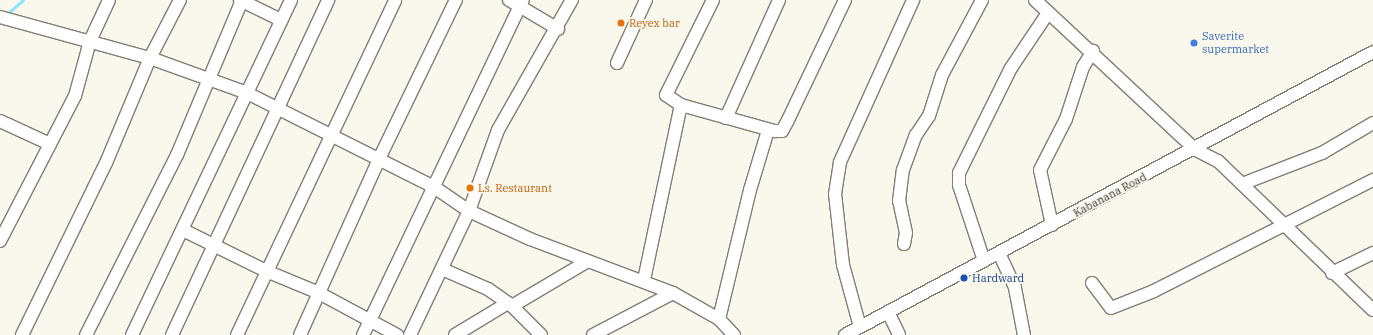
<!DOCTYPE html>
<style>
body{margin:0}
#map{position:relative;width:1373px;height:335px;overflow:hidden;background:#faf7ed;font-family:"IBM Plex Serif",serif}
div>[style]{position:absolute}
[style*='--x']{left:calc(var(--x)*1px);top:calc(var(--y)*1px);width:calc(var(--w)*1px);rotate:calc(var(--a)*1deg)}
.stream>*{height:2.5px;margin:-1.25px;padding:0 1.25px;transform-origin:1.25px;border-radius:1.25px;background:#8ae6fc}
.roads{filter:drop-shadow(1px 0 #817e76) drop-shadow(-1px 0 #817e76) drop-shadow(0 1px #817e76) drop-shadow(0 -1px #817e76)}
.minor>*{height:12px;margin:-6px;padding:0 6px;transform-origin:6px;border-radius:6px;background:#fff}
.dots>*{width:11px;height:11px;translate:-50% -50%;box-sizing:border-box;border:2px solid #faf7ed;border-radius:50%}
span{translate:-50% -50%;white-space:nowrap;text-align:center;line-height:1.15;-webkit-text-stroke:3.5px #faf7ed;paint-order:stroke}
.food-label{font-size:11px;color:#c56008}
.left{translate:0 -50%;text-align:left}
.shop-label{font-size:11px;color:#366cbe}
.street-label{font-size:11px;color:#353430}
.transit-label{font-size:11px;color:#164399}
</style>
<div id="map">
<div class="stream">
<i style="--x:7;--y:14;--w:21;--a:-41"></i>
</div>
<div class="roads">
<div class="minor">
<i style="--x:240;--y:0;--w:46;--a:26"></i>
<i style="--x:509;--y:0;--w:57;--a:30.6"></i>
<i style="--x:713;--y:0;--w:106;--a:116.3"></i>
<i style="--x:666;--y:95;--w:18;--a:34"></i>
<i style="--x:681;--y:105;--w:98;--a:15.5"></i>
<i style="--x:775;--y:131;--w:7;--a:0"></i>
<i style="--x:782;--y:131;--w:13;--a:-61"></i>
<i style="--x:788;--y:120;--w:133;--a:-64.6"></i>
<i style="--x:1035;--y:0;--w:220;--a:43"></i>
<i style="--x:1196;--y:150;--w:25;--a:27"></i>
<i style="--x:1218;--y:161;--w:215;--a:43.9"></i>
<i style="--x:0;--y:17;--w:156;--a:15.3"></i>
<i style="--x:150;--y:58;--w:103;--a:19.8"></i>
<i style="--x:247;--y:93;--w:209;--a:26.7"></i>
<i style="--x:434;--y:187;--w:42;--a:34.4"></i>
<i style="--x:469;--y:211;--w:67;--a:24.7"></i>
<i style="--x:530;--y:239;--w:153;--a:20.7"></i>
<i style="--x:673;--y:293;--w:53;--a:29.5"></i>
<i style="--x:719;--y:319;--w:22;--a:47"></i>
<i style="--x:617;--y:63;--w:69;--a:-65.3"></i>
<i style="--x:726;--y:118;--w:129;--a:-65.8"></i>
<i style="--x:0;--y:121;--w:55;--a:24.7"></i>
<i style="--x:1242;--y:184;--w:86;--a:-21.2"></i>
<i style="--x:1322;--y:153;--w:59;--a:-30.5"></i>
<i style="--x:1052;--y:225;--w:56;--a:-102.3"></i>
<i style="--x:1040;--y:170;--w:57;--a:-63"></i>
<i style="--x:1066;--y:119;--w:55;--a:-71.9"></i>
<i style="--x:1083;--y:67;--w:19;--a:-58"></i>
<i style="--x:183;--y:230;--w:93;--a:26.3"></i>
<i style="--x:266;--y:271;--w:57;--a:22.5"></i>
<i style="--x:319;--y:293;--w:89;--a:28.3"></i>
<i style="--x:0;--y:241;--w:163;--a:-62.7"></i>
<i style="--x:75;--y:96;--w:57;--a:-74.7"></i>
<i style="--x:90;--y:41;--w:45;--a:-65.1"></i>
<i style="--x:904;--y:244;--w:11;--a:-80"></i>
<i style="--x:906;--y:233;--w:33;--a:-102"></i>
<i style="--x:899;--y:201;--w:31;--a:-83"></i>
<i style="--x:903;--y:170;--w:37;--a:-70"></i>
<i style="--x:916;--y:135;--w:23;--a:-56"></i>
<i style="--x:929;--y:116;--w:43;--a:-72.4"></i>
<i style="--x:942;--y:75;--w:85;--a:-61.9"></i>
<i style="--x:999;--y:253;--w:38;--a:65"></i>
<i style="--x:1015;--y:288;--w:48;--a:79.2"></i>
<i style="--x:984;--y:261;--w:80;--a:-108.2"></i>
<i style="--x:959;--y:185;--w:12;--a:-90"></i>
<i style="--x:959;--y:173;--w:117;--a:-63.7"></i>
<i style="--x:1011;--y:68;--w:66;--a:-56.1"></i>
<i style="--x:442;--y:269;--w:50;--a:23.5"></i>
<i style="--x:488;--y:289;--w:29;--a:35"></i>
<i style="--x:512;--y:306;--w:41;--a:45"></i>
<i style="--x:1332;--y:273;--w:46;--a:-26"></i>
<i style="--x:644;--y:280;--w:179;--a:-78.1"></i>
<i style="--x:1092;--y:283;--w:31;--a:53"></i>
<i style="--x:1111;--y:308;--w:46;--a:-21.6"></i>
<i style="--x:1154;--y:291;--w:246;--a:-26.9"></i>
<i style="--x:512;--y:306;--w:88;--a:-30.6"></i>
<i style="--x:888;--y:312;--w:25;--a:64"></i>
<i style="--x:719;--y:319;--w:133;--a:-76.5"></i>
<i style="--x:750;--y:190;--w:63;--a:-73.3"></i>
<i style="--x:860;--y:327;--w:64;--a:-105.3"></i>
<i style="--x:843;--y:265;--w:71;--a:-96.4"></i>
<i style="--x:835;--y:194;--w:32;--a:-81"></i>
<i style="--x:840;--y:162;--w:178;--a:-65.7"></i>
<i style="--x:22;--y:335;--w:191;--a:-64"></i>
<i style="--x:106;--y:163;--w:114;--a:-67.3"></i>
<i style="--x:150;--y:58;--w:65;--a:-62.7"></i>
<i style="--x:86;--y:335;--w:202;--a:-63.2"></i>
<i style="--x:177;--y:155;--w:168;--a:-67.2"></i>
<i style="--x:132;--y:335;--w:371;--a:-64.6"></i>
<i style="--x:172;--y:335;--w:370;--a:-65"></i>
<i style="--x:237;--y:335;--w:370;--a:-64.7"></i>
<i style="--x:300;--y:335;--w:193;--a:-65.8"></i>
<i style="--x:379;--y:159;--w:177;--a:-64.2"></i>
<i style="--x:363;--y:335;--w:371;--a:-64.5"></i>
<i style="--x:410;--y:335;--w:137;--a:-64.6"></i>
<i style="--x:469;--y:211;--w:86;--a:-70.3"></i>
<i style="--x:498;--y:130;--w:150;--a:-60.4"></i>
<i style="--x:455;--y:335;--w:62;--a:-31.1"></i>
<i style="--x:593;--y:335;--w:90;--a:-27.7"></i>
<i style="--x:845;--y:335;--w:599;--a:-28.19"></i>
</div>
</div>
<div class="dots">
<i style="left:621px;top:23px;background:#e8710a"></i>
<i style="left:1194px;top:43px;background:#3f7fe0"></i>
<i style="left:470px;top:188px;background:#e8710a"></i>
<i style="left:964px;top:278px;background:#1a4fb4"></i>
</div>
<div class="food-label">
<span class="left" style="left:629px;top:23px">Reyex bar</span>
<span class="left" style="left:478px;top:188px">Ls. Restaurant</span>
</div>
<div class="shop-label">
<span class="left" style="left:1202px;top:43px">Saverite<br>supermarket</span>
</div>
<div class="street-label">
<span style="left:1110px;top:195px;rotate:-28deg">Kabanana Road</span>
</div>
<div class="transit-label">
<span class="left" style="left:972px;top:278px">Hardward</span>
</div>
</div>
